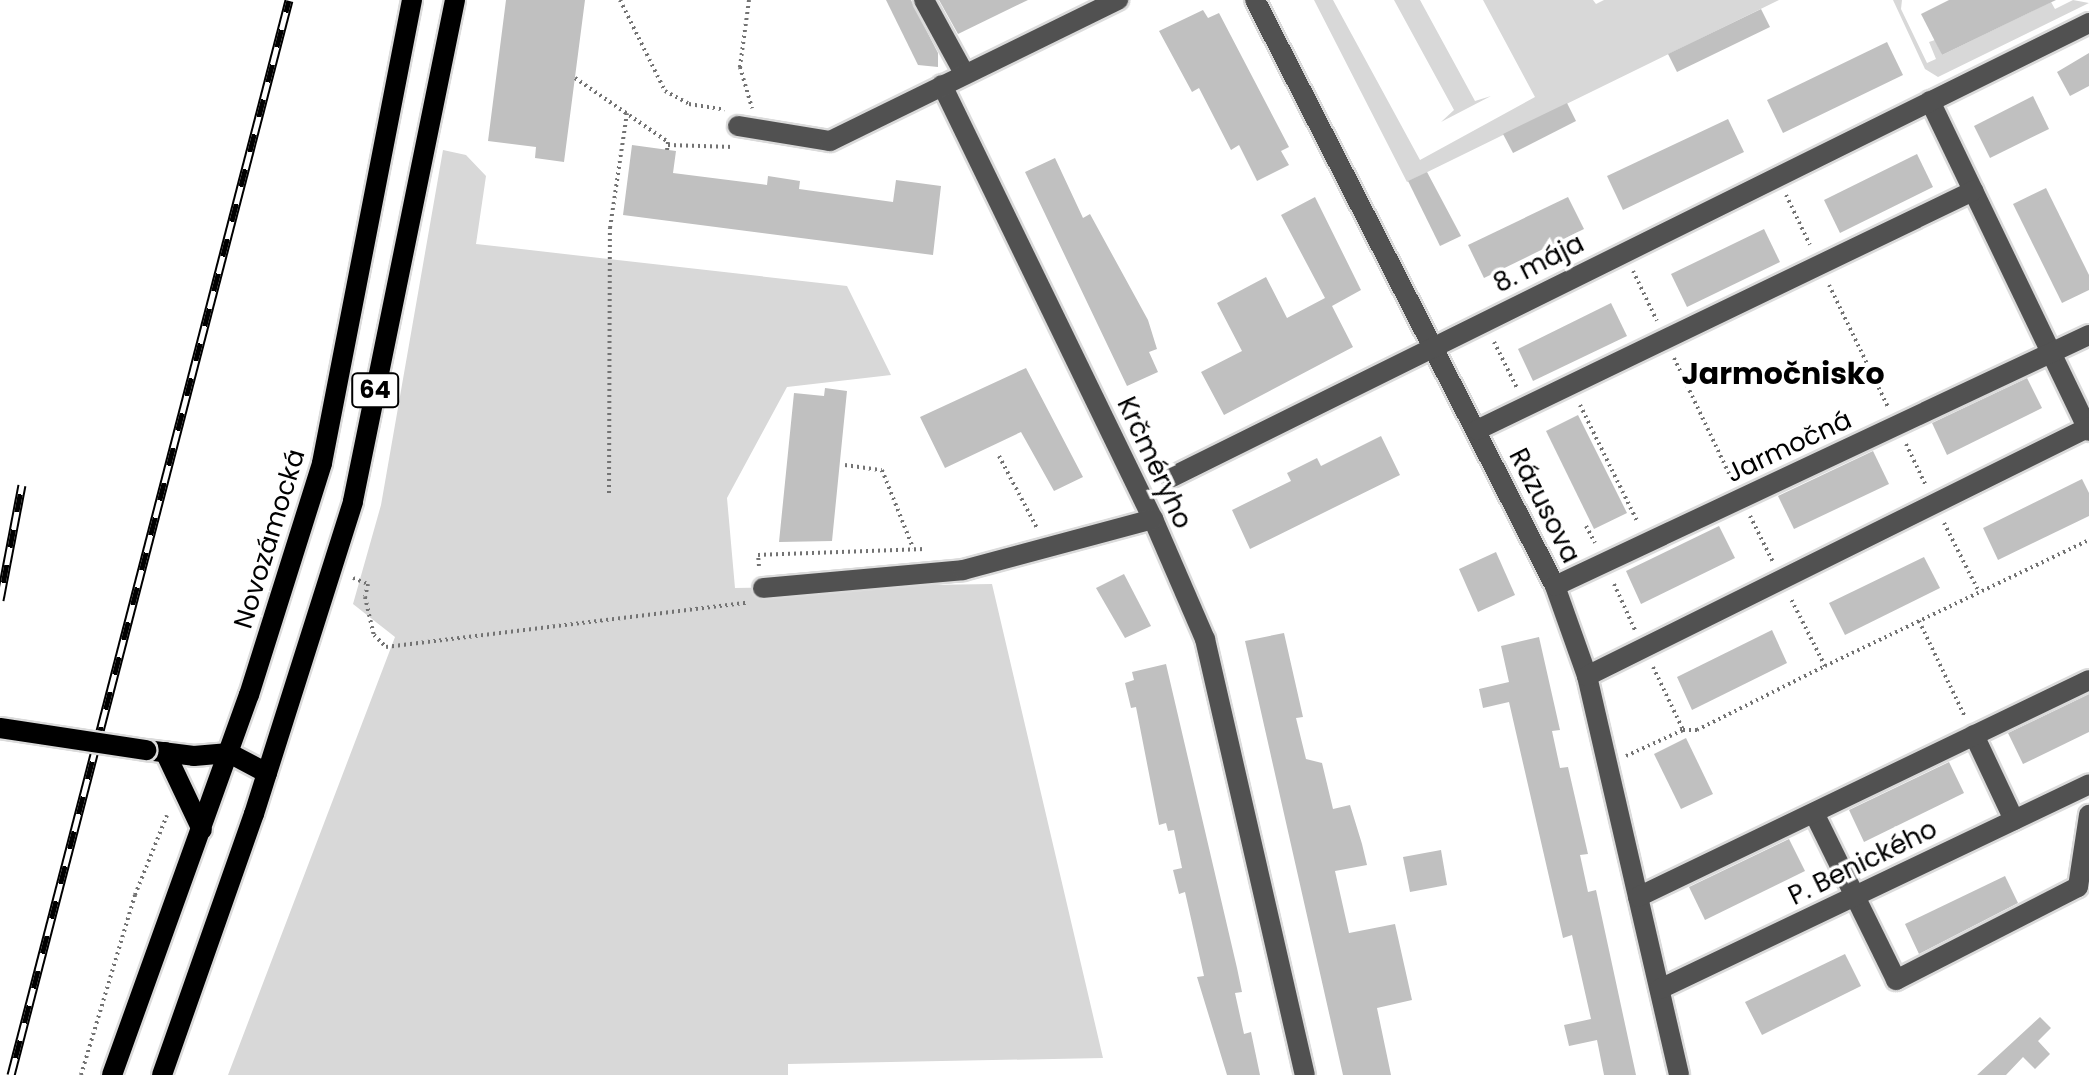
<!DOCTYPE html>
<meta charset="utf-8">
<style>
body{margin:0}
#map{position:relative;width:2089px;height:1075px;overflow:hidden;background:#fff;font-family:Poppins,sans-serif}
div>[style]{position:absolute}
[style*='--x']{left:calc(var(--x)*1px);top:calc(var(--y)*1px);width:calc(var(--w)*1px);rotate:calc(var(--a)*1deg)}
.green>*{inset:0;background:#d8d8d8}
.building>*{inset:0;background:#c0c0c0}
.path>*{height:4px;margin-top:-2px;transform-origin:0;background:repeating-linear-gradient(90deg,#737373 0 2px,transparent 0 6px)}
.roads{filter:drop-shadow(2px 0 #dbdbdb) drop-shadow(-2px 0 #dbdbdb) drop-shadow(0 2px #dbdbdb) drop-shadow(0 -2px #dbdbdb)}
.minor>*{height:20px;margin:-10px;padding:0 10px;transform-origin:10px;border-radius:10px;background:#515151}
.major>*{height:20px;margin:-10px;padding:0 10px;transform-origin:10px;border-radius:10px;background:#000}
.rail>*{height:9px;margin-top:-4.5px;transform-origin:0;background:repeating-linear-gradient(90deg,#fff 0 18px,#000 0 36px);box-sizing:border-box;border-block:2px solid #000}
.bridges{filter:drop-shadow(2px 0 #dbdbdb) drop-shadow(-2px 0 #dbdbdb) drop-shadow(0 2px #dbdbdb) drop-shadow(0 -2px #dbdbdb)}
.major-bridge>*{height:20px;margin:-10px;padding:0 10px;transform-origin:10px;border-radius:10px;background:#000}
span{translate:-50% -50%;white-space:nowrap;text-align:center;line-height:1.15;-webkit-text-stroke:7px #fff;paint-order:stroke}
.shield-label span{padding:2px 6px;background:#fff;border:2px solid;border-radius:6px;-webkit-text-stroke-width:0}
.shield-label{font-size:24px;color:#000;font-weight:700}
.street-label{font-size:26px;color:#000}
.quarter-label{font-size:30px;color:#000;font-weight:700}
</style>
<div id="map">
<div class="green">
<i style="clip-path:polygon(1314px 0,1333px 0,1420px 160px,1535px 97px,1483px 0,1593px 0,1596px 4px,1604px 0,1779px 0,1407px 182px)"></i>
<i style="clip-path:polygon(1394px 0,1420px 0,1475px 101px,1491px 96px,1441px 122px,1454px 110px)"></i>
<i style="clip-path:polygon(1893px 0,1902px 0,1901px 9px,1927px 63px,1936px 59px,1929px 42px,1935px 40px,1942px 55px,2051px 2px,2055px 9px,2073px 0,2089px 3px,1938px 77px,1925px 69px)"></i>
<i style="clip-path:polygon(443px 150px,466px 155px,486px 176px,476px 244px,847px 286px,891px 375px,787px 387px,727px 498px,735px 588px,992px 584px,1103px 1058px,788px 1064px,788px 1075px,228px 1075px,395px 637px,353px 604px,381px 505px)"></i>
</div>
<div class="building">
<i style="clip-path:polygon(506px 0,585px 0,564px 162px,535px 158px,536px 147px,488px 141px)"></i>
<i style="clip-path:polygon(886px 0,911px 0,938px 53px,938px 67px,918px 65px)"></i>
<i style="clip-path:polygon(939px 0,1028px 0,958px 34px)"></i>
<i style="clip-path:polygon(1949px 0,2056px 0,1942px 55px,1921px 14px)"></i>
<i style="clip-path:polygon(1761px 9px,1770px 27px,1677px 72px,1668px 54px)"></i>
<i style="clip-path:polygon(1203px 10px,1208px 18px,1219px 13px,1289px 147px,1281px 151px,1289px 165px,1257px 181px,1239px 145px,1231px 150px,1199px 88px,1192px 92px,1159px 31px)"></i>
<i style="clip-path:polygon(1887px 42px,1903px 75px,1783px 133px,1767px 100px)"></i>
<i style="clip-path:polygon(2089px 53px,2089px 86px,2070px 96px,2057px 72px)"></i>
<i style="clip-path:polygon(2033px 96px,2049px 129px,1990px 158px,1974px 126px)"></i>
<i style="clip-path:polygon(1567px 103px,1576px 121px,1513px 153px,1503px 134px)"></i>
<i style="clip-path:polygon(1728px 119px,1744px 152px,1623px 210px,1607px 176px)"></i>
<i style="clip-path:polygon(632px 145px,676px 151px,673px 173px,767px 185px,768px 176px,800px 181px,799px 189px,893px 202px,896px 180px,941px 186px,933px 255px,623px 215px)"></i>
<i style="clip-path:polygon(1917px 154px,1933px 187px,1840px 233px,1824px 200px)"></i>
<i style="clip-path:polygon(1055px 158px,1083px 218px,1090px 214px,1148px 320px,1157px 349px,1149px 352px,1158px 372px,1127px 386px,1025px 172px)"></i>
<i style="clip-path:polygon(1427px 172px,1461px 236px,1440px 246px,1408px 181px)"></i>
<i style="clip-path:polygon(2046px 188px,2089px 275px,2089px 290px,2062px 303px,2013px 204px)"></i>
<i style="clip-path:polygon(1315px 197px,1361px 290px,1332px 306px,1353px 347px,1224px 415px,1201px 372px,1242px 351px,1217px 303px,1266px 277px,1287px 318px,1325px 298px,1281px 215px)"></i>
<i style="clip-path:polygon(1568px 197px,1584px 229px,1484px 278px,1468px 245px)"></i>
<i style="clip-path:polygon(1764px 229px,1780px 262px,1687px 307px,1671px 274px)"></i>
<i style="clip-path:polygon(1611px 303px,1627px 336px,1533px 381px,1518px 349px)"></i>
<i style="clip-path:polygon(1026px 368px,1083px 477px,1054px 491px,1021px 432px,945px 468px,920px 417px)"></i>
<i style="clip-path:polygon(2027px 378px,2042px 408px,1947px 455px,1932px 423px)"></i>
<i style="clip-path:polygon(825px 388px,847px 391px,832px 541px,779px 542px,794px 393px,824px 396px)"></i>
<i style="clip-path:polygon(1578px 415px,1627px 513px,1594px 529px,1546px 431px)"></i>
<i style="clip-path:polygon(1381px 436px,1400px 475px,1250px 549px,1232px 510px,1291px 481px,1287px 473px,1317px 458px,1321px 466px)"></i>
<i style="clip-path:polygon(1873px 451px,1889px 484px,1794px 529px,1778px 496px)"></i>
<i style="clip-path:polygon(2082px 479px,2089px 493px,2089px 516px,1998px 560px,1983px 528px)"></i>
<i style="clip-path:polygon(1719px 526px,1735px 558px,1641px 604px,1626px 571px)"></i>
<i style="clip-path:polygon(1496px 552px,1515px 595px,1478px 612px,1459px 569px)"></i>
<i style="clip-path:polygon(1924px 557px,1940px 588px,1845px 635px,1829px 603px)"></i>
<i style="clip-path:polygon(1124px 574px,1151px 626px,1125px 638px,1096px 588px)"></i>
<i style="clip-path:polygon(1772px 630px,1787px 663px,1692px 710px,1677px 677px)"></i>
<i style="clip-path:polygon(1284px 633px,1303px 717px,1296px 718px,1306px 759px,1322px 763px,1333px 809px,1350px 805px,1362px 844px,1367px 865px,1335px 871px,1349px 933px,1395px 924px,1412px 1000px,1377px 1008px,1391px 1075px,1343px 1075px,1245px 641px)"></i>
<i style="clip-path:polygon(1539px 637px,1560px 730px,1552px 731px,1560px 768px,1568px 767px,1588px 854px,1580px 855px,1588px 892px,1596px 890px,1636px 1075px,1604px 1075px,1597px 1040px,1569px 1046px,1564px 1025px,1591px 1019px,1572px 935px,1563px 938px,1509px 702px,1483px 708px,1479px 689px,1509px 682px,1501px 646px)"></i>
<i style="clip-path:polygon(1166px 664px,1237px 968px,1242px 992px,1235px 993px,1244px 1034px,1251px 1032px,1260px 1075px,1227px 1075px,1197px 977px,1204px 976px,1185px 892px,1179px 894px,1173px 870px,1182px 868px,1174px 830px,1168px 831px,1166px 823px,1159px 825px,1136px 707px,1131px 708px,1125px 683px,1134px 680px,1132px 672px)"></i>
<i style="clip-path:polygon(2089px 694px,2089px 732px,2023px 764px,2008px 733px)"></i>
<i style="clip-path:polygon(1686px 738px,1713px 794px,1681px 809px,1654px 754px)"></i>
<i style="clip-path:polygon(1949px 762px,1964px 793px,1864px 842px,1849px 810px)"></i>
<i style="clip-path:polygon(1789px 839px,1805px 871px,1705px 920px,1689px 887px)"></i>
<i style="clip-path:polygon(1441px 850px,1447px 885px,1410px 892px,1403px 857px)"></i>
<i style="clip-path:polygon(2005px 876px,2018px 903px,1919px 954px,1905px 924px)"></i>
<i style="clip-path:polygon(1845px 954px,1861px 986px,1762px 1035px,1745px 1002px)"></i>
<i style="clip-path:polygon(2040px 1017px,2051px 1028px,2038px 1041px,2050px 1054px,2035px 1069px,2023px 1057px,2006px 1075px,1977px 1075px)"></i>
</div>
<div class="path">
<i style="--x:620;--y:0;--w:102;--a:63.7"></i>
<i style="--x:665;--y:91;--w:27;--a:28"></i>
<i style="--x:689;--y:104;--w:36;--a:9"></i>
<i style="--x:749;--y:0;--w:68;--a:97.7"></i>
<i style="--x:740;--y:67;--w:43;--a:73.7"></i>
<i style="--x:575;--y:78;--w:113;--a:34.5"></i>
<i style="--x:668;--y:142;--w:8;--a:97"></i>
<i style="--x:668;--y:145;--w:66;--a:1.7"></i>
<i style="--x:1786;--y:195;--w:55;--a:64.4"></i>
<i style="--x:1633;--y:271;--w:55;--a:64.4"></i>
<i style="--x:1829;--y:285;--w:136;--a:64.2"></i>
<i style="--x:1494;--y:342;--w:51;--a:63.4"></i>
<i style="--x:1674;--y:358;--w:135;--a:64.6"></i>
<i style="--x:1580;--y:405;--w:131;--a:63.8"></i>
<i style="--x:1906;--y:444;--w:47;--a:64.5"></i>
<i style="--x:999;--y:456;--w:81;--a:62.2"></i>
<i style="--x:845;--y:465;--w:37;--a:8"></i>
<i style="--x:882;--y:470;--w:84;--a:68.3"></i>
<i style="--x:609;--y:493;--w:265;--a:-89.8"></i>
<i style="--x:610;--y:228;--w:116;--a:-81.6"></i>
<i style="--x:1750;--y:516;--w:51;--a:63.4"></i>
<i style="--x:1944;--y:523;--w:77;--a:63.1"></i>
<i style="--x:1586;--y:526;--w:19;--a:62"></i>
<i style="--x:759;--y:566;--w:11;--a:-95"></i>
<i style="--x:758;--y:555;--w:167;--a:-2.1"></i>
<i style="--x:353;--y:578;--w:16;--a:22"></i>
<i style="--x:368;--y:584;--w:13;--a:103"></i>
<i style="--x:365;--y:597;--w:39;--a:77"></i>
<i style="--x:374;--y:635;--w:17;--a:45"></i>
<i style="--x:386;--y:647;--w:363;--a:-7"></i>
<i style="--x:1614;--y:584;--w:51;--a:65.5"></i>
<i style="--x:1919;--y:621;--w:106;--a:64.4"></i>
<i style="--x:1825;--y:666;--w:293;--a:-25.5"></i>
<i style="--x:1653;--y:667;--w:70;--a:64.5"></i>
<i style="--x:1626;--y:756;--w:63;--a:-24.5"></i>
<i style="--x:1683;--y:730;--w:14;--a:0"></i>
<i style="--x:1697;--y:730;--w:143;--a:-26.6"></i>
<i style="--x:1825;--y:666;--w:75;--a:-116.9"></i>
<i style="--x:81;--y:1075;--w:188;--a:-73.3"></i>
<i style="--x:135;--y:895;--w:86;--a:-68.2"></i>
</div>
<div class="roads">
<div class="minor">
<i style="--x:924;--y:0;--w:83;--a:61.3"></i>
<i style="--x:1255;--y:0;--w:658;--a:62.89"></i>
<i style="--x:1555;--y:586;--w:96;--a:70.4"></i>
<i style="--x:1587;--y:676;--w:409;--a:77"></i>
<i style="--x:942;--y:85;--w:483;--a:64.1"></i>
<i style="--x:1153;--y:519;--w:131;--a:66.6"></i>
<i style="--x:1205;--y:639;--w:447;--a:77.1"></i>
<i style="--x:1930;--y:101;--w:366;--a:64.3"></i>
<i style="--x:738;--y:126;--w:93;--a:9.3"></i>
<i style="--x:830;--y:141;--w:321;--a:-26.1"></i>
<i style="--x:1477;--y:430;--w:551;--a:-25.73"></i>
<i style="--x:1172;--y:477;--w:1023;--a:-26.34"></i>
<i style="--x:1555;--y:586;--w:590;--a:-25.18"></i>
<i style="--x:763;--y:588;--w:201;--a:-5.1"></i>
<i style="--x:963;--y:570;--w:197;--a:-15"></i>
<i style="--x:1587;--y:676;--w:560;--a:-26.38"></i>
<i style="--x:1974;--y:735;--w:94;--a:64.8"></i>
<i style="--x:1814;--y:813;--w:186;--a:63.8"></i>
<i style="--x:1896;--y:980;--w:204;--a:-27.1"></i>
<i style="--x:2078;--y:887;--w:73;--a:-81.3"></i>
<i style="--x:1638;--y:897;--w:500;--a:-25.69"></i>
<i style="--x:1660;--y:989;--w:475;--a:-25.5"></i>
</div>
<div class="major">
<i style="--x:146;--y:750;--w:48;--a:7.1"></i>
<i style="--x:194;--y:756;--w:35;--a:-5"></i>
<i style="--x:229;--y:753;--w:43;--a:27.8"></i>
<i style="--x:165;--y:752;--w:86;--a:64.6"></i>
<i style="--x:112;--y:1075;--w:404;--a:-70.2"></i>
<i style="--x:249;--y:695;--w:243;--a:-72.5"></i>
<i style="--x:322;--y:463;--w:472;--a:-79"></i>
<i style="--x:162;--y:1075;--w:277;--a:-70.6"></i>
<i style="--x:254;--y:814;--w:328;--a:-72.4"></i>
<i style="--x:353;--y:501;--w:511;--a:-78.49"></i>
</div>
</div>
<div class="rail">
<i style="--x:0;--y:600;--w:117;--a:-79.2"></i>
<i style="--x:11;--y:1075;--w:1110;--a:-75.5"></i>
</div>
<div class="bridges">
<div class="major-bridge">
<i style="--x:0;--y:728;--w:148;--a:8.6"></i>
</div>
</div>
<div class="shield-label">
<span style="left:375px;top:390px">64</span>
</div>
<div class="street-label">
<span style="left:1539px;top:264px;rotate:-27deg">8. mája</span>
<span style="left:1789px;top:447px;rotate:-25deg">Jarmočná</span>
<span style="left:1154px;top:463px;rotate:65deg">Krčméryho</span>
<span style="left:1544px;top:506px;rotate:63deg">Rázusova</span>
<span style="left:270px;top:539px;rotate:-73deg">Novozámocká</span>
<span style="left:1863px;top:863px;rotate:-26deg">P. Benického</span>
</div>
<div class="quarter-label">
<span style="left:1783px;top:374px">Jarmočnisko</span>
</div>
</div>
